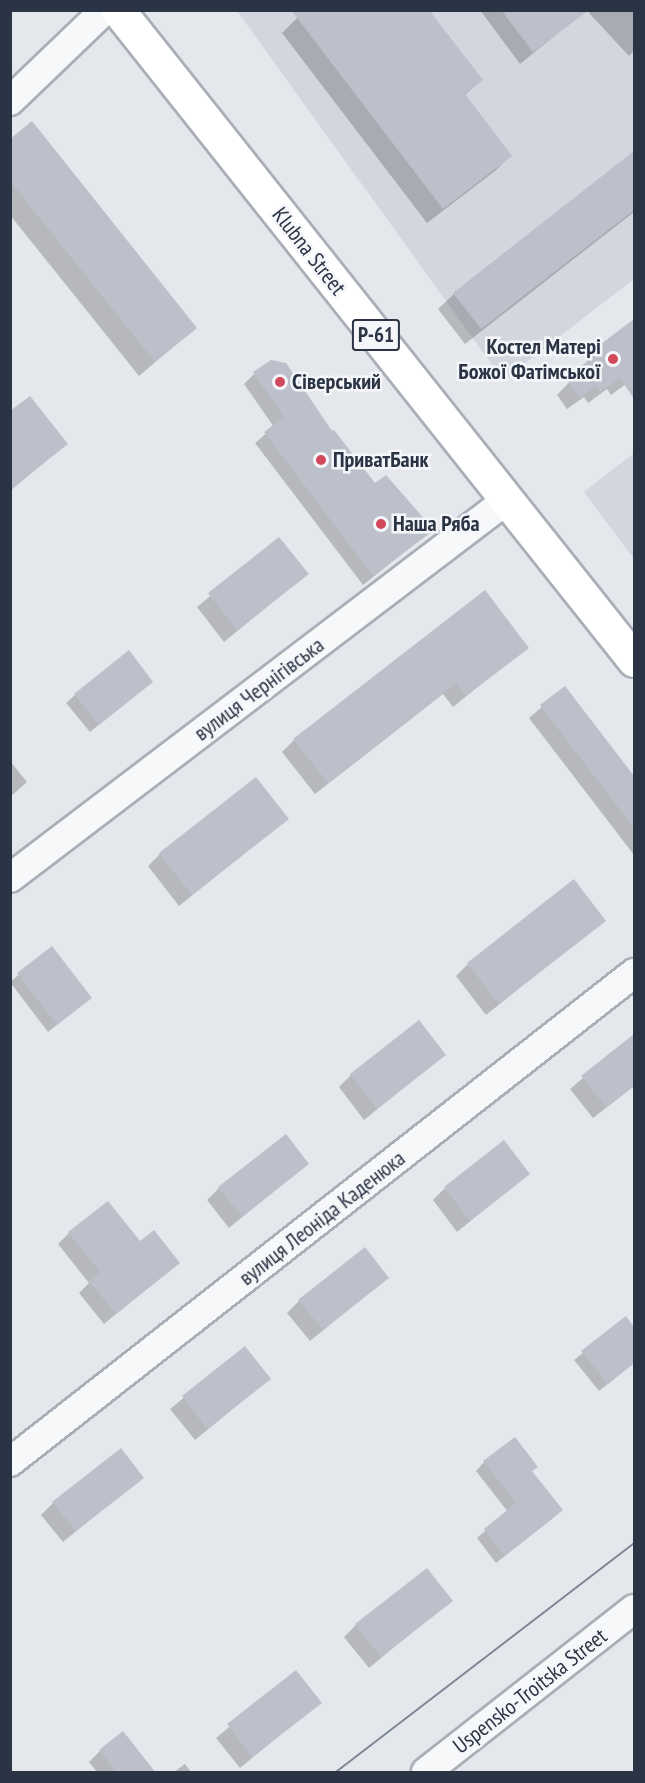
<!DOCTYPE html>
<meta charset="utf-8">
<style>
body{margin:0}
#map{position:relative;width:645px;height:1783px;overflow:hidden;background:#e4e7ec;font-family:"PT Sans Narrow",sans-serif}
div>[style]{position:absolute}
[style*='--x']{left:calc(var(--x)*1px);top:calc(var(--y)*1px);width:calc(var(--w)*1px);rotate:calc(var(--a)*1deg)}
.built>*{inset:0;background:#d2d6de}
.shadow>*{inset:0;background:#0003}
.building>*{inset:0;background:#bbc0ca}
.roads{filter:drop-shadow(2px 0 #a9aeb7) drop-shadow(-2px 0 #a9aeb7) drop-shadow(0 2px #a9aeb7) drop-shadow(0 -2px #a9aeb7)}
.minor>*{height:28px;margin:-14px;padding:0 14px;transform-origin:14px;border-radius:14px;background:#f7f8fa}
.major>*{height:33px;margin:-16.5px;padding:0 16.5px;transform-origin:16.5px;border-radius:16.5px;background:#fff}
.tram>*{height:1.5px;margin:-0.75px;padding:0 0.75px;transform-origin:0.75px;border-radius:0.75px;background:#7d8696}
.dots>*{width:16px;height:16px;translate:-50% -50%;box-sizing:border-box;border:3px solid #f4f6f9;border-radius:50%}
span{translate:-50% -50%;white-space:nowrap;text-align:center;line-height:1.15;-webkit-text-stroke:5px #f4f6f9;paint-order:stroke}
.shield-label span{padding:2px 4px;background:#f4f6f9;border:2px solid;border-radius:4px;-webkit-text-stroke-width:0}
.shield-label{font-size:21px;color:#2b3445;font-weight:700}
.street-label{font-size:22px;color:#2b3445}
.poi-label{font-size:22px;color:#2b3445;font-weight:700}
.right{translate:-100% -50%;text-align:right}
.left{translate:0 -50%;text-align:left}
.frame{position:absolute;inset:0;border:12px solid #2b3445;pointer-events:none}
</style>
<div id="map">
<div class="built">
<i style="clip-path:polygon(237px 11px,634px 11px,634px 279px,503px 380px)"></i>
<i style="clip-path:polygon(634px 453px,634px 559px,584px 492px)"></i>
</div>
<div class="shadow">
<i style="clip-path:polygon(480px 10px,558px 10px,569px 24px,520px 64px)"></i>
<i style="clip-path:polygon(592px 10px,634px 10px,634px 51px,629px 56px,589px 13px)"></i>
<i style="clip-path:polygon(297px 18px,481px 80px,464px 96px,510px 156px,495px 171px,427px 223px,282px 33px)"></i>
<i style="clip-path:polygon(10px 141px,195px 328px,139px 376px,10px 215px)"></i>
<i style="clip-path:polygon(634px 153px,634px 212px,465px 344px,438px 309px,454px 294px)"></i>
<i style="clip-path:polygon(634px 321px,634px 378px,611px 395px,607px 389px,588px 403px,584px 397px,567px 409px,557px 395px,588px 363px,586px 360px,598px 348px)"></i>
<i style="clip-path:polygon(254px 374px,332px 433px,375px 485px,432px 530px,363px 585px,255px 443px,274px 427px,244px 384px)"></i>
<i style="clip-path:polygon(10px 413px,66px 444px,10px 491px)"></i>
<i style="clip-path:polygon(279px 539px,307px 574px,224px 642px,197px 607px)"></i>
<i style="clip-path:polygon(527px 647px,453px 707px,443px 694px,315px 794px,282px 752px,294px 740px)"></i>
<i style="clip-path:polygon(151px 682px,90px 732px,66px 703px,75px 695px)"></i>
<i style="clip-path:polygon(564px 688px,634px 779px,634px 855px,529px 718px)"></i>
<i style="clip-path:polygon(10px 761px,27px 782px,10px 797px)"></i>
<i style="clip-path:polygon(287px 819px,179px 906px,148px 866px,160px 854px)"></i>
<i style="clip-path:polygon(604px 920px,486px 1015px,456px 976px,468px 964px)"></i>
<i style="clip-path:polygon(51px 948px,90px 998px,48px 1032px,10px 982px)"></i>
<i style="clip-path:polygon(634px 1035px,634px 1086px,593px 1118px,570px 1089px)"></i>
<i style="clip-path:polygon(444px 1055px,364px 1120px,339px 1087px,351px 1075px)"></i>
<i style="clip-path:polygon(307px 1164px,229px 1228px,207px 1200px,219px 1188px)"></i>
<i style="clip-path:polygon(528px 1174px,457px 1232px,433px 1200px,445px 1188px)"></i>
<i style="clip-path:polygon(69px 1233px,140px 1243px,178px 1263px,104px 1324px,79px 1293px,89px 1283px,58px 1244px)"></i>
<i style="clip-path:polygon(387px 1278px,310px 1341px,287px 1313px,299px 1301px)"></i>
<i style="clip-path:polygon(626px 1318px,634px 1330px,634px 1363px,599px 1391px,574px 1360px)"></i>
<i style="clip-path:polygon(245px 1348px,269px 1379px,195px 1440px,170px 1409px)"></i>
<i style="clip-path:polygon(484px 1462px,531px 1472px,553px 1518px,496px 1563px,477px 1538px,508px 1512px,476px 1471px)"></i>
<i style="clip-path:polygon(142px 1477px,63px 1542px,41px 1515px,53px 1503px)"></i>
<i style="clip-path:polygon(451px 1600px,369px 1668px,344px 1637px,356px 1625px)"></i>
<i style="clip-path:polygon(296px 1672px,320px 1702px,240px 1768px,216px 1738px)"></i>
<i style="clip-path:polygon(100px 1751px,154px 1772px,97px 1772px,89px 1762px)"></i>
<i style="clip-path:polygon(185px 1764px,191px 1772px,174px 1772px)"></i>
</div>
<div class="building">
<i style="clip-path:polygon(291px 10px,429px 10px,483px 80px,465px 94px,512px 156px,443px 209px)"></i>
<i style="clip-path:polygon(501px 10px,589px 10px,533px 52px)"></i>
<i style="clip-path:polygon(32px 121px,197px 328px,155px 362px,10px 181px,10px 139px)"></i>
<i style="clip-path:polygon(634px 151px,634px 210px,481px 329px,453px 293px)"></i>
<i style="clip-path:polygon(634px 319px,634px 399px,620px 378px,600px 392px,596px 386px,580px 398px,568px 381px,584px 370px,581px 366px,600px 352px,597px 347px)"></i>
<i style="clip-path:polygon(271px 360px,286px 363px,332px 431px,334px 430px,375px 483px,386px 475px,434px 530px,373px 576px,264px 432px,284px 417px,253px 372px)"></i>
<i style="clip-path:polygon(30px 396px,68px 444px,10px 490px,10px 411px)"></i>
<i style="clip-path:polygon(279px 537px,309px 574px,237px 630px,208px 593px)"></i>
<i style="clip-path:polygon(485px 590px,529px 648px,466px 696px,456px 683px,328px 783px,293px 739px)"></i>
<i style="clip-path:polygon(129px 650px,153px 682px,99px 725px,74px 694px)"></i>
<i style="clip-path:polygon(565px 686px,634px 776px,634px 828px,540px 705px)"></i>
<i style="clip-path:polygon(256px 777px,289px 819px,192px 895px,159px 853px)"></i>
<i style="clip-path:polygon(574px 879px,606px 921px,499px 1004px,467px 963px)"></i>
<i style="clip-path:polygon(52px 946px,92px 998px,57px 1025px,17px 973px)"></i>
<i style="clip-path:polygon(419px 1020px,446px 1055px,377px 1109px,350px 1074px)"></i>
<i style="clip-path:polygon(634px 1034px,634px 1085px,606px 1107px,581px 1076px)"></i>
<i style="clip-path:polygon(286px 1134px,309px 1164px,242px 1217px,218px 1187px)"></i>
<i style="clip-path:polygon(504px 1140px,530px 1174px,470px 1221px,444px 1187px)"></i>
<i style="clip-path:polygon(108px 1201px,140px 1241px,154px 1230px,180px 1263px,116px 1314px,89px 1281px,100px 1272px,68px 1232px)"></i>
<i style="clip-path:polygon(365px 1247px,389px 1278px,323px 1330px,298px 1300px)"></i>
<i style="clip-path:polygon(626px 1316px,634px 1327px,634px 1363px,608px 1384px,581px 1351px)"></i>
<i style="clip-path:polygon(245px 1346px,271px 1379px,207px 1429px,182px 1396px)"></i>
<i style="clip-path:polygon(515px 1437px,538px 1467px,532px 1471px,563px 1510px,505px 1556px,484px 1529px,516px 1503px,483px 1461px)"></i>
<i style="clip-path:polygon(121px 1448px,144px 1478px,76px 1531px,52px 1502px)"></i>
<i style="clip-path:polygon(427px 1568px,453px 1601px,381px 1657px,355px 1624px)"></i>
<i style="clip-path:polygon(296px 1670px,322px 1703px,252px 1757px,227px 1724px)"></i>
<i style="clip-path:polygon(123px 1731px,156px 1773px,117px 1773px,99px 1750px)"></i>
</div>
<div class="roads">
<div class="minor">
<i style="--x:10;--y:101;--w:132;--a:-43.8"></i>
<i style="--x:10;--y:878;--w:624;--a:-37.26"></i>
<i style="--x:10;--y:1462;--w:793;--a:-38.08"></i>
<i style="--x:426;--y:1772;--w:264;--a:-38.1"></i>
</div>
<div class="major">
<i style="--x:118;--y:10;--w:830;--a:51.56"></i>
</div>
</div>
<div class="tram">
<i style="--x:336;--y:1772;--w:376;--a:-37.5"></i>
</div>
<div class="dots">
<i style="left:613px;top:359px;background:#d1495b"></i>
<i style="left:280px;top:382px;background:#d1495b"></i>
<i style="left:321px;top:460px;background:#d1495b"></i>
<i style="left:381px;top:524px;background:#d1495b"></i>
</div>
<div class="shield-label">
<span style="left:376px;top:335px">Р-61</span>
</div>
<div class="street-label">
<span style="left:309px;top:251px;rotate:52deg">Klubna Street</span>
<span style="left:259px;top:689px;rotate:-37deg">вулиця Чернігівська</span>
<span style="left:322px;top:1218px;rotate:-38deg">вулиця Леоніда Каденюка</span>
<span style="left:530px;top:1691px;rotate:-38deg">Uspensko-Troitska Street</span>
</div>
<div class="poi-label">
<span class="right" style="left:601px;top:359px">Костел Матері<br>Божої Фатімської</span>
<span class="left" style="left:292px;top:382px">Сіверський</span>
<span class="left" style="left:333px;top:460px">ПриватБанк</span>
<span class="left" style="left:393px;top:524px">Наша Ряба</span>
</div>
<div class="frame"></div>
</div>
